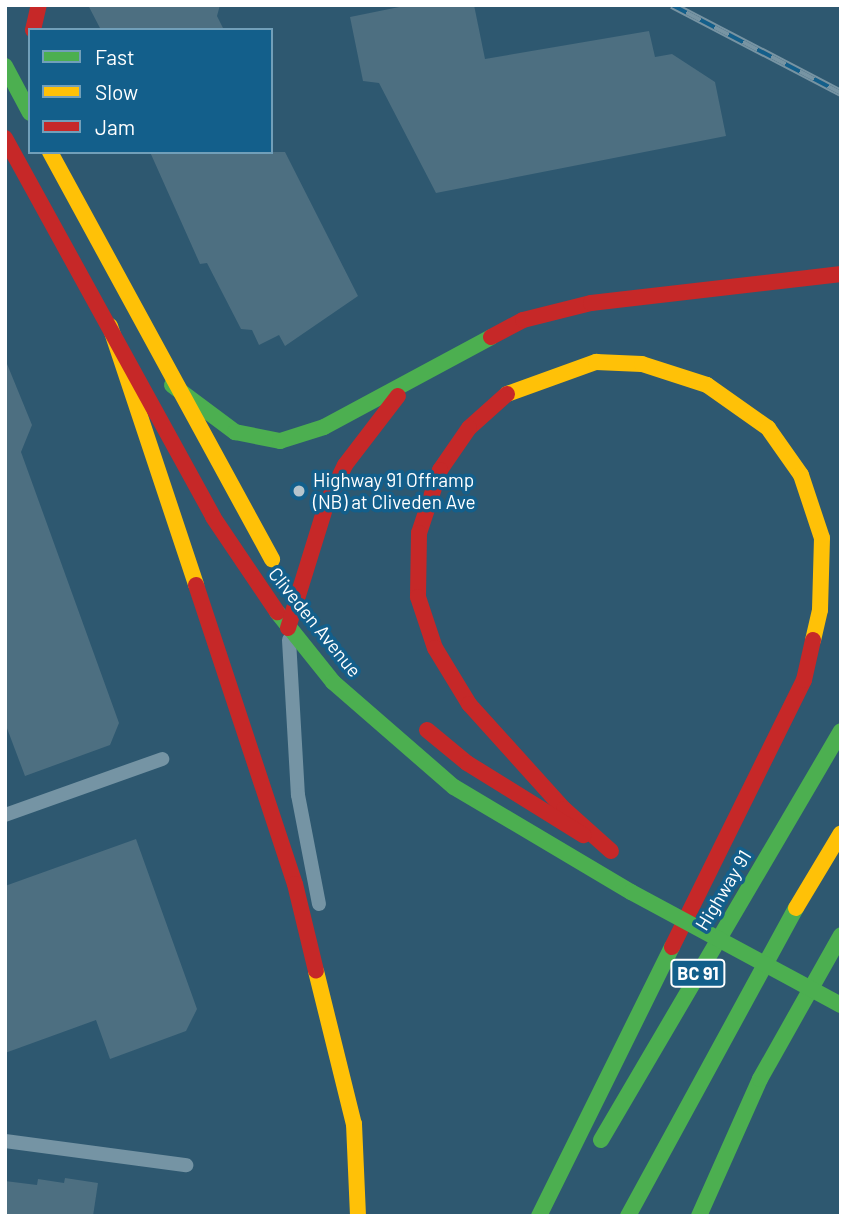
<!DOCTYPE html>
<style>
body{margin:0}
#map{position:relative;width:846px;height:1221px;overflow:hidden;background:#2e5870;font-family:Barlow,sans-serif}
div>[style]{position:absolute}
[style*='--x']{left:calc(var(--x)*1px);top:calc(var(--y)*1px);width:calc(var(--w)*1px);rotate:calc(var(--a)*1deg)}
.building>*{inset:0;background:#4d6f81}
.lane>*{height:14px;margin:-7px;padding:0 7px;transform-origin:7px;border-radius:7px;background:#7594a4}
.fast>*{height:16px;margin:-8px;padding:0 8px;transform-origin:8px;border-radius:8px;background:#4caf50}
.slow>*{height:16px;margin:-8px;padding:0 8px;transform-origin:8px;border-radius:8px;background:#ffc107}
.jam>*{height:16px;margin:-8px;padding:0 8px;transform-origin:8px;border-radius:8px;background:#c62828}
.rail>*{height:8px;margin-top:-4px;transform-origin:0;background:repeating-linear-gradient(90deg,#135f8b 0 16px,#7794a3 0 32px);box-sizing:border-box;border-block:2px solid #7794a3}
.fast-bridge>*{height:16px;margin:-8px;padding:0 8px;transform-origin:8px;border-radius:8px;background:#4caf50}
.dots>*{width:19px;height:19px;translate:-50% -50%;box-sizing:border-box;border:4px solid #135f8b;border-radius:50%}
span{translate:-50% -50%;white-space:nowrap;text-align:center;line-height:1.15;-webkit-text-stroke:7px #135f8b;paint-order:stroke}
.shield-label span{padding:2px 5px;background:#135f8b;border:2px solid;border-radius:5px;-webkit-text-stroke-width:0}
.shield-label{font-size:18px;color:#fff;font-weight:700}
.poi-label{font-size:19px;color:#fff}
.left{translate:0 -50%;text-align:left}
.street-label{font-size:19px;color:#fff}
.frame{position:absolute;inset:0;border:7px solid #fff;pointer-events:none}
.legend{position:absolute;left:28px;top:28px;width:245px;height:126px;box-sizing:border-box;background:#135f8b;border:2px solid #719fb9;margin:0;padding:9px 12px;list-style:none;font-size:21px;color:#fff}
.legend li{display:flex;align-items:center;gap:14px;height:35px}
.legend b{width:35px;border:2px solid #719fb9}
</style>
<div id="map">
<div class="building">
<i style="clip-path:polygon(88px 5px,220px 5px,217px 16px,224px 30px,101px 30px)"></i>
<i style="clip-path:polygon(409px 5px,474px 5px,485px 59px,649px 31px,655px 57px,672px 54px,715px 82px,726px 136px,436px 193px,379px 83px,363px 81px,350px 17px)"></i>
<i style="clip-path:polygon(150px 152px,285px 152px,358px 296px,285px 346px,279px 335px,259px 345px,252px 330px,241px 329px,207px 263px,200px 264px)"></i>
<i style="clip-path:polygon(5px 359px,32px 425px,21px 452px,119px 723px,110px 745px,25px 776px,5px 723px)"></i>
<i style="clip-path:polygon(136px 839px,197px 1009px,186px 1031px,110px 1059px,96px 1020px,5px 1053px,5px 886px)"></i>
<i style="clip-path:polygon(65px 1178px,98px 1183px,93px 1216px,5px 1216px,5px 1181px,37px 1185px,38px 1179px,64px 1183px)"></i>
</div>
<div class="lane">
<i style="--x:289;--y:640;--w:155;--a:86.7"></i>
<i style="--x:298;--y:795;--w:111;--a:79.1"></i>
<i style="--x:5;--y:815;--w:167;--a:-19.6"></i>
<i style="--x:5;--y:1141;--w:183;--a:7.6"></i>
</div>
<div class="fast">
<i style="--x:5;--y:66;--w:53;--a:62"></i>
<i style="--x:172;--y:385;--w:79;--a:36.7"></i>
<i style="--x:235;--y:432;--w:46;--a:11.3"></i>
<i style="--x:280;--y:441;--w:46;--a:-17.7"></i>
<i style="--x:324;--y:427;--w:190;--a:-28.3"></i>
<i style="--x:277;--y:612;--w:90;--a:51.3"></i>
<i style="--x:333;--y:682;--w:160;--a:41"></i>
<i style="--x:454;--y:787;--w:206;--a:30.7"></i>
<i style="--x:601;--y:1140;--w:474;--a:-59.6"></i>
<i style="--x:539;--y:1216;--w:300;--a:-63.7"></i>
<i style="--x:628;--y:1216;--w:351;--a:-61.4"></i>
<i style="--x:699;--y:1216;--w:150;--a:-66"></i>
<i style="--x:760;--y:1079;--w:165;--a:-60.6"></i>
</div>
<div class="slow">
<i style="--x:50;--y:152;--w:464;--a:61.4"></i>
<i style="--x:110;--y:326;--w:273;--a:71.6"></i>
<i style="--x:507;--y:394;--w:95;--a:-19.8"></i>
<i style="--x:596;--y:362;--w:46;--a:2.5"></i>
<i style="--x:642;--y:364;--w:68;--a:17.9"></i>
<i style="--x:707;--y:385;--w:75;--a:35.2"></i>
<i style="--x:768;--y:428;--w:57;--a:54.9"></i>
<i style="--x:801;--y:475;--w:66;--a:71.6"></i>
<i style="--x:822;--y:538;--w:72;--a:91.6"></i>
<i style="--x:820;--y:610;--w:31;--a:103"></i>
<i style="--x:796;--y:908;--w:87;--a:-59"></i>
<i style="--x:316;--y:971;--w:158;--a:76.1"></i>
<i style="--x:354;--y:1124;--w:92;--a:87.5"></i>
</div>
<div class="jam">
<i style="--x:33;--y:30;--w:26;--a:-77"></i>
<i style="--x:5;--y:138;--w:432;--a:61.2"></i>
<i style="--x:213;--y:517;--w:115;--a:56"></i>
<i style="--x:491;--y:337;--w:36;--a:-28"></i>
<i style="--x:523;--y:320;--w:70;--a:-14"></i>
<i style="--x:591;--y:303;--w:252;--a:-6.6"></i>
<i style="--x:507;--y:394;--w:51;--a:138.2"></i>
<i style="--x:469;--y:428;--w:51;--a:124.6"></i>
<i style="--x:440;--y:470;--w:66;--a:108.4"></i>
<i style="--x:419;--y:533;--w:64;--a:90.9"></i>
<i style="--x:418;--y:597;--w:54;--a:71.6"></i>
<i style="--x:435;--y:648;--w:66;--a:58.7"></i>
<i style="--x:469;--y:704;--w:142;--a:47.9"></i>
<i style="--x:564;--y:809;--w:63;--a:41.8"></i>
<i style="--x:196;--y:585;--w:315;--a:71.7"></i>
<i style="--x:295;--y:884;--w:89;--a:76.4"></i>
<i style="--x:288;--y:628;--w:129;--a:-72.8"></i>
<i style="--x:326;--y:505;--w:44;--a:-64.6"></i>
<i style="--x:345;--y:465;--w:87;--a:-52.5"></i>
<i style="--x:427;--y:730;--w:52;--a:39.5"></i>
<i style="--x:467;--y:763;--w:137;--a:31.8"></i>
<i style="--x:672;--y:947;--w:298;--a:-63.7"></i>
<i style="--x:804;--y:680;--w:41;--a:-77.3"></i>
</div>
<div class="rail">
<i style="--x:672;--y:5;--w:191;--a:27.5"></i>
</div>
<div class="fast-bridge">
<i style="--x:631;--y:892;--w:238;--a:28.3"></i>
</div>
<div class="dots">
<i style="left:299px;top:491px;background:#b6c5cd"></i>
</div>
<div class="shield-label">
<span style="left:698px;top:973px">BC 91</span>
</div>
<div class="poi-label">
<span class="left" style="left:313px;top:491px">Highway 91 Offramp<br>(NB) at Cliveden Ave</span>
</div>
<div class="street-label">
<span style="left:315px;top:622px;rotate:51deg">Cliveden Avenue</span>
<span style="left:723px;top:890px;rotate:-59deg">Highway 91</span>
</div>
<div class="frame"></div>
<ul class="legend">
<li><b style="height:9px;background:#4caf50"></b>Fast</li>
<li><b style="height:9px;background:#ffc107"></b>Slow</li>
<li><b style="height:9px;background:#c62828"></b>Jam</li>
</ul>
</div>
